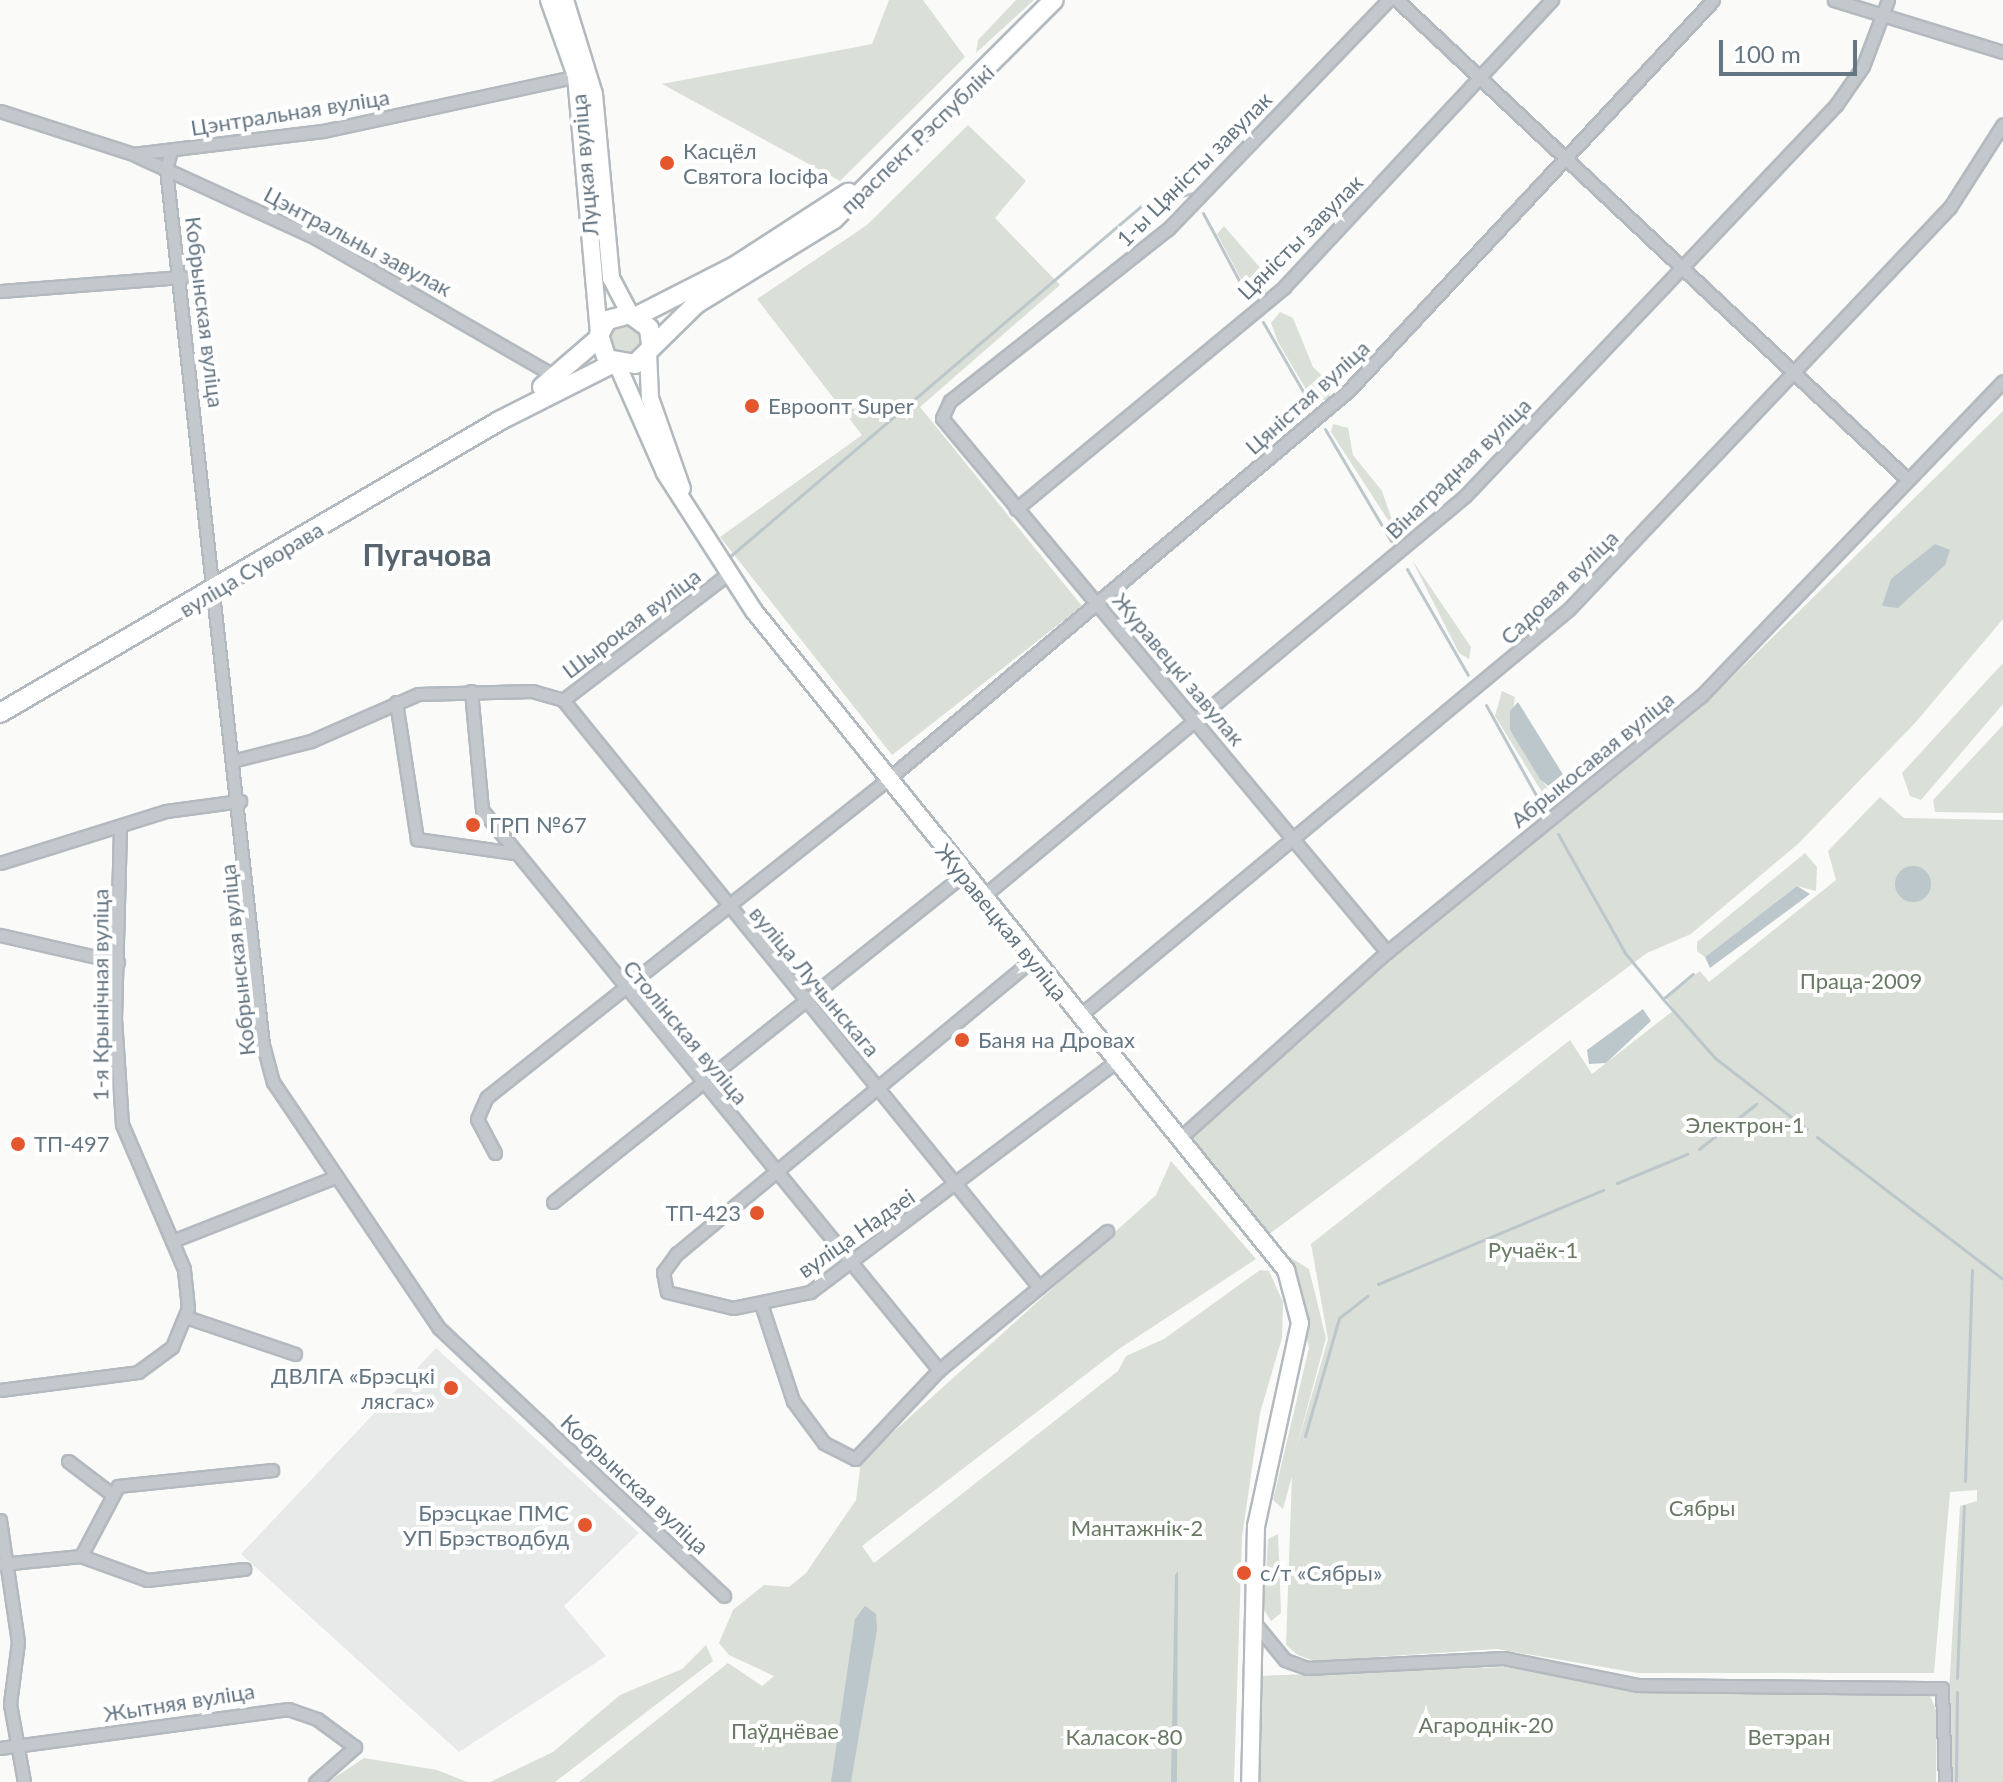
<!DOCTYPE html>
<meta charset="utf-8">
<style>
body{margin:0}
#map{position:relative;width:2003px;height:1782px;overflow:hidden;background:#fafaf8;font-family:Lato,sans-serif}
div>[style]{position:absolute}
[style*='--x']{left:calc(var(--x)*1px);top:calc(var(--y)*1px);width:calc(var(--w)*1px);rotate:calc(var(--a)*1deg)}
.built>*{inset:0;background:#e8e9e9}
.green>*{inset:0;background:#dadfd7}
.round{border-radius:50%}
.water>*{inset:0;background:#bbc7cb}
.stream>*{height:3px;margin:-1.5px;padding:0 1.5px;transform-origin:1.5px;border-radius:1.5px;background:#bbc7cb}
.roads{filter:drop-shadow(2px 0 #b3babf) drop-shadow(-2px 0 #b3babf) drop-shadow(0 2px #b3babf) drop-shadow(0 -2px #b3babf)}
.street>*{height:11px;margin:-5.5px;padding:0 5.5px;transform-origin:5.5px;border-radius:5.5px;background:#c3c8cc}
.secondary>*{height:16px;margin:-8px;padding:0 8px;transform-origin:8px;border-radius:8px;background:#fff}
.primary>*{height:18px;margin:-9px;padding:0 9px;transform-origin:9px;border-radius:9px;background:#fff}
.dots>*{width:22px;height:22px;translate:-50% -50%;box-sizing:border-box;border:4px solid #fff;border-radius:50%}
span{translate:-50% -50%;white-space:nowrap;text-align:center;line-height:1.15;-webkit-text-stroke:8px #fff;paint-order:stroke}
.street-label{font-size:22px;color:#657683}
.poi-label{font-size:22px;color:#657683}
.left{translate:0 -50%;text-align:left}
.right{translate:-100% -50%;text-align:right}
.park-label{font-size:22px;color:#687a64}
.district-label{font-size:30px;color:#57646e;font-weight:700}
.scale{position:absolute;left:1719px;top:40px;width:138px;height:36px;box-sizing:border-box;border:4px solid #657683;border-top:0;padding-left:10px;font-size:24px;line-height:28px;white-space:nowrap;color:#657683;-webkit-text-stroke:6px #fff;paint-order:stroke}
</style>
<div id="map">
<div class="built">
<i style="clip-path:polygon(436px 1348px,639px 1533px,564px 1606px,606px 1656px,459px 1752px,241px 1554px)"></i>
</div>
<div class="green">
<i style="clip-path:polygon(889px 0,923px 0,965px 57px,840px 181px,662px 84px,872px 44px)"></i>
<i style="clip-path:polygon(1016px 0,1034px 0,976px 53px,978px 40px)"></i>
<i style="clip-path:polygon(968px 125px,1026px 181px,995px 218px,1060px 285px,920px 407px,1082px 606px,892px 755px,720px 537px,862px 435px,757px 299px,867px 225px)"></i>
<i style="clip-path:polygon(1224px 226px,1268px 277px,1265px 296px,1249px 294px,1217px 234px)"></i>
<i style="clip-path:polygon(1280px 312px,1293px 318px,1313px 367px,1332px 385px,1328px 401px,1310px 396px,1278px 342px,1271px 323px)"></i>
<i class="round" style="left:611px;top:324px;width:32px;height:32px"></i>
<i style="clip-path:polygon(2003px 411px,2003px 619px,1915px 723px,1799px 843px,1691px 934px,1647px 953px,1268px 1235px,1188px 1138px,1394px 955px,1730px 679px)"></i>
<i style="clip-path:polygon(1333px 424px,1348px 428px,1353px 455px,1382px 491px,1397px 534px,1331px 432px)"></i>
<i style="clip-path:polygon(1412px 560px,1471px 647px,1469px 659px,1459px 653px)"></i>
<i style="clip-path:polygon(2003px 663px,2003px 704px,1921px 800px,1910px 796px,1902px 773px)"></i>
<i style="clip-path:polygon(1502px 691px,1515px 697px,1510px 730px,1548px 789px,1545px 797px,1495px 716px)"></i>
<i style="clip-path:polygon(2003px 725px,2003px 813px,1935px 812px,1933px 800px)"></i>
<i style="clip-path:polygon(1880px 797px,1904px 818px,2003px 820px,2003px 1782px,1952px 1782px,1949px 1691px,1960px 1506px,1977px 1501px,1977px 1490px,1950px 1492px,1934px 1673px,1638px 1673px,1497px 1649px,1314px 1661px,1298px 1655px,1286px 1645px,1292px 1476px,1283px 1509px,1273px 1500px,1309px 1348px,1288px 1256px,1309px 1269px,1326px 1338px,1295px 1453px,1328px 1339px,1311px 1244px,1570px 1040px,1592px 1074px,1674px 1010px,1666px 998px,1700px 971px,1709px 982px,1836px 880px,1828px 851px)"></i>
<i style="clip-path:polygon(1805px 853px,1817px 867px,1816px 891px,1797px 886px,1705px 957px,1697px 951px,1697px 942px)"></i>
<i style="clip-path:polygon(1171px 1161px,1256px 1259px,1119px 1349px,862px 1546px,874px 1563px,1118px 1371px,1126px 1356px,1164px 1339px,1260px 1270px,1269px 1271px,1283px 1302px,1282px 1338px,1260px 1413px,1242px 1537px,1234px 1782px,579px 1782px,728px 1663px,762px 1686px,774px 1676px,729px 1655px,719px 1643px,733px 1610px,764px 1585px,789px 1587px,806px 1573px,856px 1500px,861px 1461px,1156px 1195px)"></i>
<i style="clip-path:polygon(1278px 1534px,1281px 1613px,1271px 1621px,1264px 1610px,1268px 1539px)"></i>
<i style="clip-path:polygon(706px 1645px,713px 1661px,555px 1782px,490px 1782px,553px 1752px,620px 1695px,682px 1669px)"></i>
<i style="clip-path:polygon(1506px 1667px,1641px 1692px,1928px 1691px,1937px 1712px,1936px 1782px,1254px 1782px,1256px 1676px)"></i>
<i style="clip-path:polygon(364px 1758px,437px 1770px,467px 1782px,328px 1782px)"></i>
</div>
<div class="water">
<i style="clip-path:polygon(1935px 544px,1950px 550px,1945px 565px,1898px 608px,1882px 606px,1891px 579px)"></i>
<i style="clip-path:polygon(1518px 702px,1564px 776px,1559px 795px,1540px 779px,1510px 730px,1510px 711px)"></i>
<i class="round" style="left:1895px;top:866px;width:36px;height:36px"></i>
<i style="clip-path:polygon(1797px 886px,1810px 894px,1710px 968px,1705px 957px)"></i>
<i style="clip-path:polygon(1643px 1009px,1651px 1021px,1606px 1063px,1589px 1064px,1587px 1050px)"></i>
<i style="clip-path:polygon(1178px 1571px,1177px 1782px,1171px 1782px,1175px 1575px)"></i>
<i style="clip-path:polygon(865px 1606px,876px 1614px,877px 1630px,851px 1782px,831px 1782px,855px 1619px)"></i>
</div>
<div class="stream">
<i style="--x:1203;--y:213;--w:100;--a:61.9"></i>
<i style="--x:1263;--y:322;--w:96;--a:60"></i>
<i style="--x:1325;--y:429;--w:130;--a:59.5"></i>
<i style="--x:728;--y:558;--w:543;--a:-40.44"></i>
<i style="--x:1141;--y:206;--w:54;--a:-14"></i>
<i style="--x:1407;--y:569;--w:122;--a:60.1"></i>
<i style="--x:1486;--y:705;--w:118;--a:61"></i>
<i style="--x:1558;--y:834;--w:137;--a:60.6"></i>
<i style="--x:1625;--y:953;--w:60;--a:50.4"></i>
<i style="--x:1663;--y:999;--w:79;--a:48.6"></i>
<i style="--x:1715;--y:1058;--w:116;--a:37.7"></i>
<i style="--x:1663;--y:999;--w:39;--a:-40"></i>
<i style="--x:1817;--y:1137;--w:234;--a:37.4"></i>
<i style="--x:1699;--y:1149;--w:73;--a:-38.3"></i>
<i style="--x:1617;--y:1183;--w:76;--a:-22.5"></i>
<i style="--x:1378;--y:1284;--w:244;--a:-22.7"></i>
<i style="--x:1305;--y:1436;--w:123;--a:-73.9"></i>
<i style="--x:1339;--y:1318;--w:36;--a:-38"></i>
<i style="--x:1965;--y:1481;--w:211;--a:-88.1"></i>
<i style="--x:1957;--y:1678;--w:172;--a:-87.7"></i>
<i style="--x:1956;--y:1782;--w:90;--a:-89.4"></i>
</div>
<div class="roads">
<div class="street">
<i style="--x:1397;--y:0;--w:697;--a:43.2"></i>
<i style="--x:1834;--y:0;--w:177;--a:17.1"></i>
<i style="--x:0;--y:111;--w:140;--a:17.9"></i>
<i style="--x:133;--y:154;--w:191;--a:-6.9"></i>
<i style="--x:323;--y:131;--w:264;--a:-12.2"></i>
<i style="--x:171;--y:151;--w:19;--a:106"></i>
<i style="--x:166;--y:169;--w:881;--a:83.68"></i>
<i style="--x:263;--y:1045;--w:38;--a:75"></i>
<i style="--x:273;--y:1082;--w:297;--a:56"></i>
<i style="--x:439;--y:1328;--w:391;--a:43.2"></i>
<i style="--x:137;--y:156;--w:195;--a:24.6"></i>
<i style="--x:314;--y:237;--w:280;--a:30"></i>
<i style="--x:0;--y:291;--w:183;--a:-4.4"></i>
<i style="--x:1016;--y:509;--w:348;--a:-39.6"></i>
<i style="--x:1284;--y:287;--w:393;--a:-47"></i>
<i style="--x:471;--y:691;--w:120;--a:84.7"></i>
<i style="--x:482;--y:810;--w:723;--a:50.78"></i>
<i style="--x:563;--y:700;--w:756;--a:50.96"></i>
<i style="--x:396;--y:702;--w:139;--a:81.3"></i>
<i style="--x:417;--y:839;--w:98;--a:8.2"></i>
<i style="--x:236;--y:760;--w:77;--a:-14.2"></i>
<i style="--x:311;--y:741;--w:117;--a:-23.7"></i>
<i style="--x:418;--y:694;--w:114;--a:-1.5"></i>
<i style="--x:532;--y:691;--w:32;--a:16"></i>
<i style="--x:563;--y:700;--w:208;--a:-37.4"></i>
<i style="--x:0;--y:863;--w:174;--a:-17.4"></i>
<i style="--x:166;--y:811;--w:75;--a:-7.7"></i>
<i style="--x:981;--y:898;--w:629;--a:-39.71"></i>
<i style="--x:1465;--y:496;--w:539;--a:-46.5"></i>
<i style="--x:1836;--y:105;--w:47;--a:-55.3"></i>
<i style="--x:1863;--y:66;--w:71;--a:-69.3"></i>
<i style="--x:0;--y:935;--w:121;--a:12.9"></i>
<i style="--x:1387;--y:952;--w:695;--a:-129.81"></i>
<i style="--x:942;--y:418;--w:19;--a:-65"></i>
<i style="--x:950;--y:401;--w:278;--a:-38.3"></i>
<i style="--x:1168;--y:229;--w:318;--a:-46.1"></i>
<i style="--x:1033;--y:959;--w:462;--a:140.4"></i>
<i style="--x:677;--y:1253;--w:24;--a:126"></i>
<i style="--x:663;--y:1272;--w:20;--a:79"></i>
<i style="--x:667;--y:1292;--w:68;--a:13.6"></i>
<i style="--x:733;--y:1308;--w:79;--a:-11.7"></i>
<i style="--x:810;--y:1292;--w:382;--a:-37"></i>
<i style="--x:1079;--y:1016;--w:637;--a:-39.71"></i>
<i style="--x:1569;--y:609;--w:554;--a:-46.54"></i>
<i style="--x:1950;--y:207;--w:98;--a:-57.4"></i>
<i style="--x:1179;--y:1139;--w:280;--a:-42"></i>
<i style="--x:1387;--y:952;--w:405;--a:-39.2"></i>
<i style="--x:1701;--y:696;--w:436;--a:-46.2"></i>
<i style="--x:495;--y:1153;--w:38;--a:-118"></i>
<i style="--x:477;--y:1119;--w:24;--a:-66"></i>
<i style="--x:487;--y:1097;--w:510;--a:-38.4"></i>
<i style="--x:887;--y:780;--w:605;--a:-40.17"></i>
<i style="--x:1349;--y:390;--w:533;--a:-46.97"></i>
<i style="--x:553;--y:1202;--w:524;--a:-38.57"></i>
<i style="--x:172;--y:1241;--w:175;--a:-21.4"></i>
<i style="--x:762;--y:1307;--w:99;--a:71.7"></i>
<i style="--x:793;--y:1401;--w:52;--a:53.6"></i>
<i style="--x:824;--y:1443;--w:35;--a:27"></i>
<i style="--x:855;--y:1459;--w:122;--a:-46.7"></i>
<i style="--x:939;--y:1370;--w:218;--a:-39.6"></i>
<i style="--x:186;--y:1317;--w:115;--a:18.7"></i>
<i style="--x:0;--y:1390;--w:139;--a:-7.4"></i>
<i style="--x:138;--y:1372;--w:42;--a:-36.3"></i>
<i style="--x:172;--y:1347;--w:42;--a:-67.7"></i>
<i style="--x:188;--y:1308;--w:39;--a:-96"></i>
<i style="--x:184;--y:1269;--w:158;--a:-113.2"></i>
<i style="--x:122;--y:1124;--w:105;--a:-93.8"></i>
<i style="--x:115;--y:1019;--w:192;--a:-88.5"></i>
<i style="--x:68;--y:1461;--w:51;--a:37.1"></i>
<i style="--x:0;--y:1520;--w:123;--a:81.6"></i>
<i style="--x:18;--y:1642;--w:63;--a:97.4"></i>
<i style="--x:10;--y:1704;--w:79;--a:79.8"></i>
<i style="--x:81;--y:1556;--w:79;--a:-62.1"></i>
<i style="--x:118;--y:1486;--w:155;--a:-5.9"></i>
<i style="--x:1;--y:1564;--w:80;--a:-5.7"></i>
<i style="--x:81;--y:1556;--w:70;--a:20"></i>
<i style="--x:147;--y:1580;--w:98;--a:-6.5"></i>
<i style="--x:1253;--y:1621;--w:50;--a:50.6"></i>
<i style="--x:1285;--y:1660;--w:23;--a:20"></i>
<i style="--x:1307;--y:1668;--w:197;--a:-2.9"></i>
<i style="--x:1504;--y:1658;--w:137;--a:11.4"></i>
<i style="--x:1638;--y:1685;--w:304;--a:0.6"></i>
<i style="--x:1942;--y:1688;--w:94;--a:88.2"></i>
<i style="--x:0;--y:1748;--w:291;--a:-7.7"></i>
<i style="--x:288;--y:1709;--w:31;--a:19"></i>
<i style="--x:317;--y:1719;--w:47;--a:36.4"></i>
<i style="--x:355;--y:1747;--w:53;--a:138.8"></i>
</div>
<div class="secondary">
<i style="--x:549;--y:0;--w:81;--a:70.4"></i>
<i style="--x:576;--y:76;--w:260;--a:84.9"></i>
<i style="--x:565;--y:0;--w:98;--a:72.9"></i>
<i style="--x:594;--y:94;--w:185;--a:84.7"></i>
<i style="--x:611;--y:278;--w:41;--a:62.2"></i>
<i style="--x:648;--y:352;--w:46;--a:87.5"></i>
<i style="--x:650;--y:398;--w:96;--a:70.6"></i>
<i style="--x:617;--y:364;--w:119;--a:66.2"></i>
<i style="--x:665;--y:473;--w:164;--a:57.2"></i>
<i style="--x:754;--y:611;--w:847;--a:51.09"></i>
<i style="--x:1286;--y:1270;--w:55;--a:75.2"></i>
<i style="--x:1300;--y:1323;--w:208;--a:102.2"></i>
<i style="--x:1256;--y:1526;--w:256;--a:91.3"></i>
</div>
<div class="primary">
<i style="--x:637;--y:316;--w:110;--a:-27"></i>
<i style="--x:735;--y:266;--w:135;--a:-32.9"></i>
<i style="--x:651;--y:345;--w:17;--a:-97"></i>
<i style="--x:649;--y:328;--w:24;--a:-144"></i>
<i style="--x:630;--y:314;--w:24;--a:165"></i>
<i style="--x:607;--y:320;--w:17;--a:118"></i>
<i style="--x:599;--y:335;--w:25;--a:72"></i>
<i style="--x:607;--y:359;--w:28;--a:10"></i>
<i style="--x:635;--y:364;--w:86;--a:-44.5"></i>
<i style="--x:696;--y:304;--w:162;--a:-31.6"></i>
<i style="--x:834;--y:219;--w:310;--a:-44.9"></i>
<i style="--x:542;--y:387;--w:75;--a:-40.7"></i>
<i style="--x:0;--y:713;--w:578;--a:-30.33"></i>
<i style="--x:499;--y:421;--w:129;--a:-26.8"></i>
</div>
</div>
<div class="dots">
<i style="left:667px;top:163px;background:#e4572e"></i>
<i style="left:752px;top:406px;background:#e4572e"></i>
<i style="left:473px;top:825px;background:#e4572e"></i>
<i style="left:962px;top:1040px;background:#e4572e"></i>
<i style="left:18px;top:1144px;background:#e4572e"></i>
<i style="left:757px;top:1213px;background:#e4572e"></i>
<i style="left:451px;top:1388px;background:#e4572e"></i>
<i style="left:585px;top:1525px;background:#e4572e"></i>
<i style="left:1244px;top:1573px;background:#e4572e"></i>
</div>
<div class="street-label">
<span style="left:290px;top:112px;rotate:-9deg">Цэнтральная вуліца</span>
<span style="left:917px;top:139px;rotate:-44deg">праспект Рэспублікі</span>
<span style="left:584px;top:165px;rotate:-95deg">Луцкая вуліца</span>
<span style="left:1194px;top:169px;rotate:-45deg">1-ы Цяністы завулак</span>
<span style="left:1300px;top:237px;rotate:-45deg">Цяністы завулак</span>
<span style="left:358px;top:241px;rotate:28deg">Цэнтральны завулак</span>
<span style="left:205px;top:312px;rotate:83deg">Кобрынская вуліца</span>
<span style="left:1307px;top:397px;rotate:-42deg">Цяністая вуліца</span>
<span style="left:1458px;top:468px;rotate:-44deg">Вінаградная вуліца</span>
<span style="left:251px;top:569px;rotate:-31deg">вуліца Суворава</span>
<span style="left:1559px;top:587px;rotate:-44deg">Садовая вуліца</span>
<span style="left:631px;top:623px;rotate:-37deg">Шырокая вуліца</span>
<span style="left:1179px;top:669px;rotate:50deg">Журавецкі завулак</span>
<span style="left:1592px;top:759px;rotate:-39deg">Абрыкосавая вуліца</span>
<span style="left:1002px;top:922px;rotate:51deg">Журавецкая вуліца</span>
<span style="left:237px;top:960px;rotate:-96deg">Кобрынская вуліца</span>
<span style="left:815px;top:981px;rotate:50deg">вуліца Лучынскага</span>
<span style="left:100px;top:995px;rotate:-90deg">1-я Крынічная вуліца</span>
<span style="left:686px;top:1032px;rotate:50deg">Столінская вуліца</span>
<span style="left:856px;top:1233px;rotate:-35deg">вуліца Надзеі</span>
<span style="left:635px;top:1484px;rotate:43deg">Кобрынская вуліца</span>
<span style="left:179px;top:1702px;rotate:-9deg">Жытняя вуліца</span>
</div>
<div class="poi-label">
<span class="left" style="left:683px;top:163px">Касцёл<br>Святога Іосіфа</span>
<span class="left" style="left:768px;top:406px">Евроопт Super</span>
<span class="left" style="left:489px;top:825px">ГРП №67</span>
<span class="left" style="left:978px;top:1040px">Баня на Дровах</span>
<span class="left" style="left:34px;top:1144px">ТП-497</span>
<span class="right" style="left:741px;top:1213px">ТП-423</span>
<span class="right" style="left:435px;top:1388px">ДВЛГА «Брэсцкі<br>лясгас»</span>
<span class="right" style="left:569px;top:1525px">Брэсцкае ПМС<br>УП Брэстводбуд</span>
<span class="left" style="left:1260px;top:1573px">с/т «Сябры»</span>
</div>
<div class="park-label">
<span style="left:1861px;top:981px">Праца-2009</span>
<span style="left:1745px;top:1125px">Электрон-1</span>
<span style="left:1533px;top:1250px">Ручаёк-1</span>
<span style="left:1702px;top:1508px">Сябры</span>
<span style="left:1137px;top:1528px">Мантажнік-2</span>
<span style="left:1486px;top:1725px">Агароднік-20</span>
<span style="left:785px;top:1731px">Паўднёвае</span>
<span style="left:1124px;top:1737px">Каласок-80</span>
<span style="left:1789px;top:1737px">Ветэран</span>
</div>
<div class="district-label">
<span style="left:427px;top:554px">Пугачова</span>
</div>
<div class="scale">100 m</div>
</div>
